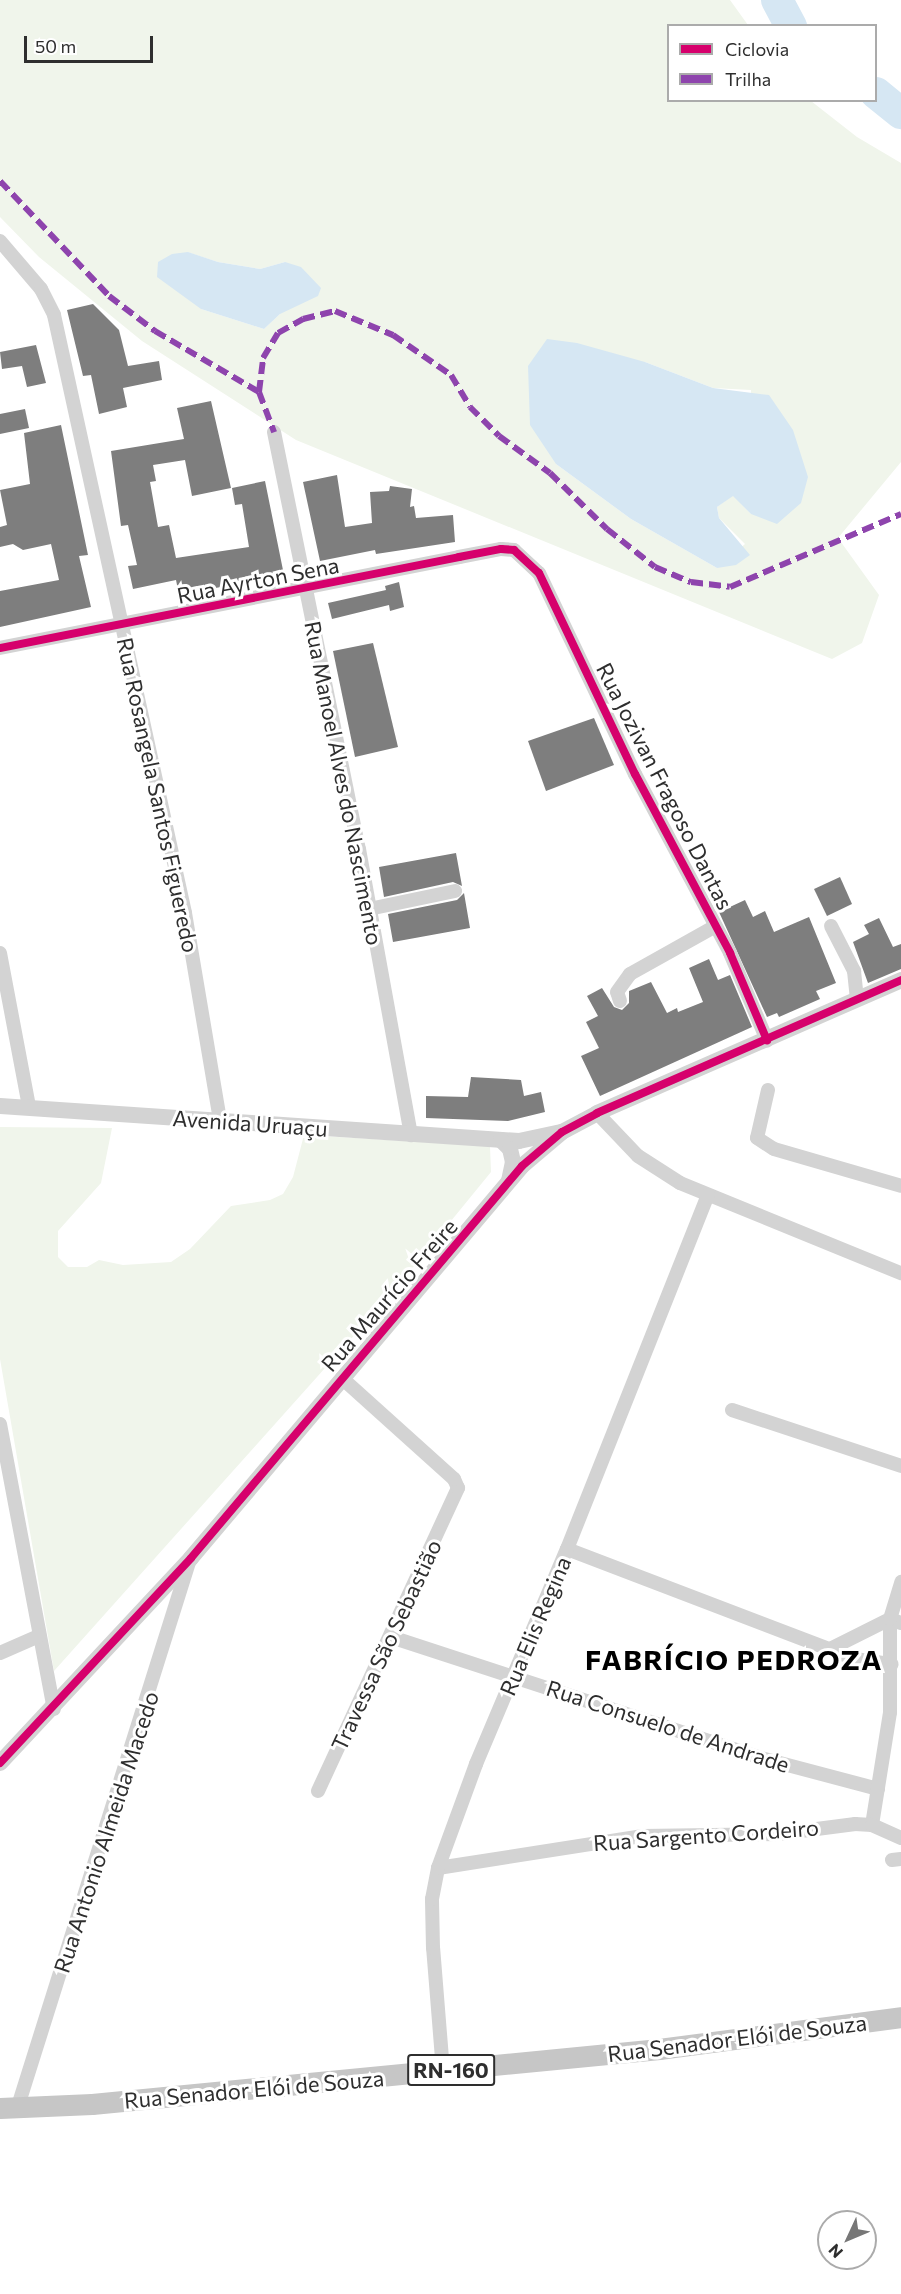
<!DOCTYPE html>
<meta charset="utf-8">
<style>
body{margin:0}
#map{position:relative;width:901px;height:2294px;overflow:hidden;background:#fff;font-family:Commissioner,sans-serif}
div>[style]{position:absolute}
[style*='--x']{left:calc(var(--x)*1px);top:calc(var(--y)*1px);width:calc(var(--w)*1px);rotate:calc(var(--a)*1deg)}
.green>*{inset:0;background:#f0f5eb}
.water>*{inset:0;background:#d6e7f3}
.river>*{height:32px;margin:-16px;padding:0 16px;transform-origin:16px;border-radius:16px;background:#d6e7f3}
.building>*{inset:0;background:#7e7e7e}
.minor>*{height:14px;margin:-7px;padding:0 7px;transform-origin:7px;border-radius:7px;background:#d3d3d3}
.tertiary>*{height:16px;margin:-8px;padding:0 8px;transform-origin:8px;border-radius:8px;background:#d3d3d3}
.primary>*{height:21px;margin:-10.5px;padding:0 10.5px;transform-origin:10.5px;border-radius:10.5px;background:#c6c6c6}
.quiet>*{height:6px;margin-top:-3px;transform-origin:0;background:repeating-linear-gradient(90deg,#8e44ad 0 12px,transparent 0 18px)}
.cycleway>*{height:8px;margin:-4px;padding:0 4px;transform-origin:4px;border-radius:4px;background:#d6006c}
span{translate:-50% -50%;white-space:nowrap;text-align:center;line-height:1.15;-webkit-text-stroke:6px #fff;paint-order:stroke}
.shield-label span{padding:2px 4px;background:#fff;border:2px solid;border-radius:4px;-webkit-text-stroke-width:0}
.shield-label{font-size:21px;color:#2e2e2e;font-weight:700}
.street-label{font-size:22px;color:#2e2e2e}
.district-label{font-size:28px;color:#000;font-weight:700;letter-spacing:1.5px}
.legend{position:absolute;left:667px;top:24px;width:210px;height:78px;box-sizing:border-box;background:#fff;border:2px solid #ababab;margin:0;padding:8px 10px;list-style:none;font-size:18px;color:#2e2e2e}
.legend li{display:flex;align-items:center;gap:12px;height:30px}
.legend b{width:30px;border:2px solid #ababab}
.north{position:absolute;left:817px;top:2210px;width:60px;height:60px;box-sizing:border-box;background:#fff;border:2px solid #ababab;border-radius:50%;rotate:226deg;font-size:16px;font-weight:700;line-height:24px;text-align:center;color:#2e2e2e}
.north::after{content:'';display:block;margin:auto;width:21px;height:27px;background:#777;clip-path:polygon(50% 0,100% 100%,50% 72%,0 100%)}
.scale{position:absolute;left:24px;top:36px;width:129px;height:27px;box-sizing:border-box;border:3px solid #2e2e2e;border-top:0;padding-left:8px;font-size:18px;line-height:21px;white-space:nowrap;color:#2e2e2e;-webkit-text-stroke:4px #fff;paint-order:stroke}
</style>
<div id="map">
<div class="green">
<i style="clip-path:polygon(evenodd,0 0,730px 0,748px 25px,668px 26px,668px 100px,811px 101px,857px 137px,901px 163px,901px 462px,838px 538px,879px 595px,862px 643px,832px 659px,296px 440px,142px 341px,39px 257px,0 217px,0 0,187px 252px,218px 262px,260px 269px,285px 262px,280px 314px,264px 329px,201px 309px,187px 252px,0 0,645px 362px,713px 388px,751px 390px,751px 514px,733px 495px,717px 507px,719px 518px,745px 544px,717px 568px,631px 519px,556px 464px,645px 362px)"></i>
<i style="clip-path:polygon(0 1127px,112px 1128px,101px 1183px,58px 1231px,58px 1257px,68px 1267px,87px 1267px,99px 1260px,123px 1265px,171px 1262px,190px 1249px,231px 1206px,270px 1200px,283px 1194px,293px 1177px,304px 1135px,490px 1146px,491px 1172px,393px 1292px,54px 1671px,0 1359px)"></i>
</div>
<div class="water">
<i style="clip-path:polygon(188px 252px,218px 262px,260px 269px,285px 262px,301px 267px,321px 288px,318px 296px,280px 314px,264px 329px,201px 309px,157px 277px,158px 262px,172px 254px)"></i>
<i style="clip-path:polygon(547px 339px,577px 343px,645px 362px,713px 388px,769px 395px,793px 430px,808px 477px,801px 503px,777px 524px,751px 514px,733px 496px,717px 507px,719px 518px,750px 555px,736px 565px,717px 568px,631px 519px,556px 464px,530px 425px,528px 366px)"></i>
</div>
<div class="river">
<i style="--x:777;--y:0;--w:30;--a:62"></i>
<i style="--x:876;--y:93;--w:32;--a:39"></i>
</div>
<div class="building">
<i style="clip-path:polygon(93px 304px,119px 330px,128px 366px,159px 361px,162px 380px,123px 388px,127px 407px,99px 414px,91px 375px,83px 376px,67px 310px)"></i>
<i style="clip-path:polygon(36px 345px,46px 383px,27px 387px,22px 366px,2px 369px,0 352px)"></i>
<i style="clip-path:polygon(211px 401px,231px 488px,192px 496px,185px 460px,153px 465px,156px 481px,150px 482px,158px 527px,169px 525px,176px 558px,249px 547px,242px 504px,235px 505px,232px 488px,265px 481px,284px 575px,179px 595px,176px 580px,133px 589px,128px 566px,137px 565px,128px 525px,121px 526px,111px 451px,184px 439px,177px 408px)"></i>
<i style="clip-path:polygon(25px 409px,29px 428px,0 434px,0 414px)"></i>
<i style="clip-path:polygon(61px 425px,88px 555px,79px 556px,91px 607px,0 627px,0 591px,59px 580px,51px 544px,23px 550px,13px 544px,0 547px,0 527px,7px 525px,0 490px,30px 484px,24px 433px)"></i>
<i style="clip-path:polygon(337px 475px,345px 527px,372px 523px,370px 492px,389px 491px,390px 486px,412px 489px,410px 507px,414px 506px,416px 518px,453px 515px,455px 542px,376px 554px,375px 550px,320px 561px,303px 482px)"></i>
<i style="clip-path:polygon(399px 582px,404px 607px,390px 611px,389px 605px,332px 619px,328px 603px,386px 590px,385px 586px)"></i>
<i style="clip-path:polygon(373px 643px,398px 747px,355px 757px,333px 651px)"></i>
<i style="clip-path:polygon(594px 718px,614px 765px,546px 791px,528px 741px)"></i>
<i style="clip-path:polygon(456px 853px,462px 886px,453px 882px,384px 897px,379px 867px)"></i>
<i style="clip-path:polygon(840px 877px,852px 904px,827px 916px,814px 889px)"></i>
<i style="clip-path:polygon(464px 893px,470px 928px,393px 942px,388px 914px,457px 900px)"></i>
<i style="clip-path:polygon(745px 900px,753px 917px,765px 911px,774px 932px,809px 917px,836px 983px,816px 991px,820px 999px,779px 1017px,777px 1013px,767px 1017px,719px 912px)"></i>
<i style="clip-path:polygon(879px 918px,893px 947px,901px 944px,901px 969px,868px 983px,853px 942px,869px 934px,864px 925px)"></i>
<i style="clip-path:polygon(709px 959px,718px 980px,730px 975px,752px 1027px,600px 1096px,581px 1056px,599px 1048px,586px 1022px,598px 1016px,587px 996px,602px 988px,614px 1007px,622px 1010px,629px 1003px,629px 991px,651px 982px,667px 1013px,677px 1008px,678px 1012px,703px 1002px,689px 968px)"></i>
<i style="clip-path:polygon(471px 1077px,521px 1080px,524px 1096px,541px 1092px,545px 1112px,508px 1121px,426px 1118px,426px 1096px,468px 1097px)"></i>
</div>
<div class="minor">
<i style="--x:0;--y:241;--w:63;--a:49.5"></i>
<i style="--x:41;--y:289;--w:29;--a:63"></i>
<i style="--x:54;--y:315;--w:612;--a:77.64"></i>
<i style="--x:185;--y:913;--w:210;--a:80.4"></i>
<i style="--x:274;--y:432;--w:426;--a:78.5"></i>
<i style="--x:359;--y:849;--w:291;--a:79.7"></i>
<i style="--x:0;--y:648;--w:468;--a:-11.2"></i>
<i style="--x:459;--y:557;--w:43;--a:-10.8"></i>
<i style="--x:501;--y:549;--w:13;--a:4"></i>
<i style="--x:514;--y:550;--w:34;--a:43"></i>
<i style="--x:539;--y:573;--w:223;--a:64.5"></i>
<i style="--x:635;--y:774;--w:203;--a:62"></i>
<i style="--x:730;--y:953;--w:95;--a:67"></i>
<i style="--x:369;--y:909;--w:88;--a:-11.8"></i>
<i style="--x:831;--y:926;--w:51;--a:62.9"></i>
<i style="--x:854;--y:971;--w:29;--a:84"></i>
<i style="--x:0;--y:953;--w:156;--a:79.3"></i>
<i style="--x:620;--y:1001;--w:9;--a:-108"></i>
<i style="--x:617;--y:992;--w:22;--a:-54"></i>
<i style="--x:630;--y:974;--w:98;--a:-29.2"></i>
<i style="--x:768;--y:1090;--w:49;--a:102.9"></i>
<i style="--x:757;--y:1138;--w:20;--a:33"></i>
<i style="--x:774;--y:1149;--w:132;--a:16.2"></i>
<i style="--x:597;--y:1113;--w:59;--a:46.4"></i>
<i style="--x:638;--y:1156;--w:50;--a:32.7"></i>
<i style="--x:680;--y:1183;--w:239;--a:22.2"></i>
<i style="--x:732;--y:1410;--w:178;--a:18.3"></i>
<i style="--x:0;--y:1424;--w:290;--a:79.3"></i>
<i style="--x:567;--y:1549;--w:308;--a:20.9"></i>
<i style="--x:855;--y:1659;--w:37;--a:8"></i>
<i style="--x:391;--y:1637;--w:389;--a:18.1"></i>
<i style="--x:761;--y:1758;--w:121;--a:14.8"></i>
<i style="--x:830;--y:1649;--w:67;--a:-26.6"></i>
<i style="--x:890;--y:1619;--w:12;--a:20"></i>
<i style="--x:0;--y:1653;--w:43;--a:-23.6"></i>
<i style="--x:318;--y:1791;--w:334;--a:-65.2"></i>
<i style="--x:458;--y:1488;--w:10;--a:-114"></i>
<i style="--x:454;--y:1479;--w:151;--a:-138"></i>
<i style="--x:872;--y:1825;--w:114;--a:-80.9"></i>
<i style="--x:890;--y:1712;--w:93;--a:-90"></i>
<i style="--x:890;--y:1619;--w:39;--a:-73"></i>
<i style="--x:892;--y:1860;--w:9;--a:-6"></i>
<i style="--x:438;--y:1868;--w:206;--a:-8.9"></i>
<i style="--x:642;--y:1836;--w:136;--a:-0.8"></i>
<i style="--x:778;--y:1834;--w:78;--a:-7.4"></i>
<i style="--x:855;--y:1824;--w:17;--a:3"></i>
<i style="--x:872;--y:1825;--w:32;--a:24"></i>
<i style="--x:443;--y:2071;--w:123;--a:-94.6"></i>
<i style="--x:433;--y:1948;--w:49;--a:-91.2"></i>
<i style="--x:432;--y:1899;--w:32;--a:-79"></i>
<i style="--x:438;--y:1868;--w:111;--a:-69.9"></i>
<i style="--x:476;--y:1764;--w:233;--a:-67.1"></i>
<i style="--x:567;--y:1549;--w:381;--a:-68.3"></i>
<i style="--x:18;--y:2106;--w:573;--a:-72.54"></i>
</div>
<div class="tertiary">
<i style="--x:0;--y:1106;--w:520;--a:3.86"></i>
<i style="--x:519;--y:1141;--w:43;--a:-12.1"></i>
<i style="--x:501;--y:1140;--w:13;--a:45"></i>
<i style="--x:510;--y:1149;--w:13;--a:77"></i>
<i style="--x:513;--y:1162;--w:19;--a:102"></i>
<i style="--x:0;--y:1763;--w:280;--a:-47"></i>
<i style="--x:191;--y:1558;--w:513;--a:-49.82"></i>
<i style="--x:522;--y:1166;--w:52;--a:-40.4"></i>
<i style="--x:562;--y:1132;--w:40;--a:-28"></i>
<i style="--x:597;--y:1113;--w:332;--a:-23.6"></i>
</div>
<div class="primary">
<i style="--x:0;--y:2108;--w:92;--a:-2.5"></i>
<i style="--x:92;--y:2104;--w:570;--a:-5.54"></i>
<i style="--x:659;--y:2049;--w:244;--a:-7.5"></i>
</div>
<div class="quiet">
<i style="--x:0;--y:181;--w:158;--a:46.5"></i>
<i style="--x:109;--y:296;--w:58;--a:37.3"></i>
<i style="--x:155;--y:331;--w:121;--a:30.4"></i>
<i style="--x:259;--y:392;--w:43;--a:69.4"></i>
<i style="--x:259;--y:392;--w:34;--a:-83"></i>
<i style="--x:263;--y:358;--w:29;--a:-59"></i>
<i style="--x:278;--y:333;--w:29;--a:-29"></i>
<i style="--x:303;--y:319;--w:33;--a:-14"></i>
<i style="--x:335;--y:311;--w:63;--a:22.5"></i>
<i style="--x:393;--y:335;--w:70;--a:34.6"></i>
<i style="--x:451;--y:375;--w:37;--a:59"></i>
<i style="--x:470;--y:407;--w:41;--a:45"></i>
<i style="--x:499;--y:436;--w:63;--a:36"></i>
<i style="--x:550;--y:473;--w:80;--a:44.5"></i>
<i style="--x:607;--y:529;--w:61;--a:38.4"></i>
<i style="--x:655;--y:567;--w:39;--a:23"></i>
<i style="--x:691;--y:582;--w:39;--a:7"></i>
<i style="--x:730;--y:587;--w:186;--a:-23.1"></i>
</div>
<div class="cycleway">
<i style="--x:0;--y:648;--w:468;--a:-11.2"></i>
<i style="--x:459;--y:557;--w:43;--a:-10.8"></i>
<i style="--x:501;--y:549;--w:13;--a:4"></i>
<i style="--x:514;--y:550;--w:34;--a:43"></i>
<i style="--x:539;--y:573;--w:223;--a:64.5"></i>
<i style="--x:635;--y:774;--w:203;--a:62"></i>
<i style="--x:730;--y:953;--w:95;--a:67"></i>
<i style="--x:0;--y:1763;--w:280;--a:-47"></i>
<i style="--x:191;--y:1558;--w:513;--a:-49.82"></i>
<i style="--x:522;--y:1166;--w:52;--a:-40.4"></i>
<i style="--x:562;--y:1132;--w:40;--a:-28"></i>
<i style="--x:597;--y:1113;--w:332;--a:-23.6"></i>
</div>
<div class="shield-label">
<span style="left:451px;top:2070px">RN-160</span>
</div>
<div class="street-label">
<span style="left:258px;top:580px;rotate:-11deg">Rua Ayrton Sena</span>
<span style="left:344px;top:783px;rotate:79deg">Rua Manoel Alves do Nascimento</span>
<span style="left:665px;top:786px;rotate:63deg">Rua Jozivan Fragoso Dantas</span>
<span style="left:158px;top:795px;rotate:78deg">Rua Rosangela Santos Figueredo</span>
<span style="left:250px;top:1123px;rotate:4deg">Avenida Uruaçu</span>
<span style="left:389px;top:1295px;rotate:-49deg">Rua Maurício Freire</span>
<span style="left:535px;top:1626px;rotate:-67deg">Rua Elis Regina</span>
<span style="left:386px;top:1645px;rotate:-65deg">Travessa São Sebastião</span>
<span style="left:668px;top:1726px;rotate:18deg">Rua Consuelo de Andrade</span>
<span style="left:106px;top:1832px;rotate:-72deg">Rua Antonio Almeida Macedo</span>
<span style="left:706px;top:1835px;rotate:-4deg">Rua Sargento Cordeiro</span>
<span style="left:737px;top:2038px;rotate:-7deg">Rua Senador Elói de Souza</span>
<span style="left:254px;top:2089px;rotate:-5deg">Rua Senador Elói de Souza</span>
</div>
<div class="district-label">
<span style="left:734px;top:1659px">FABRÍCIO PEDROZA</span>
</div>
<ul class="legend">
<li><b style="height:8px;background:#d6006c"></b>Ciclovia</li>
<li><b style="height:8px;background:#8e44ad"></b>Trilha</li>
</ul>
<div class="north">N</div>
<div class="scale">50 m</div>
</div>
